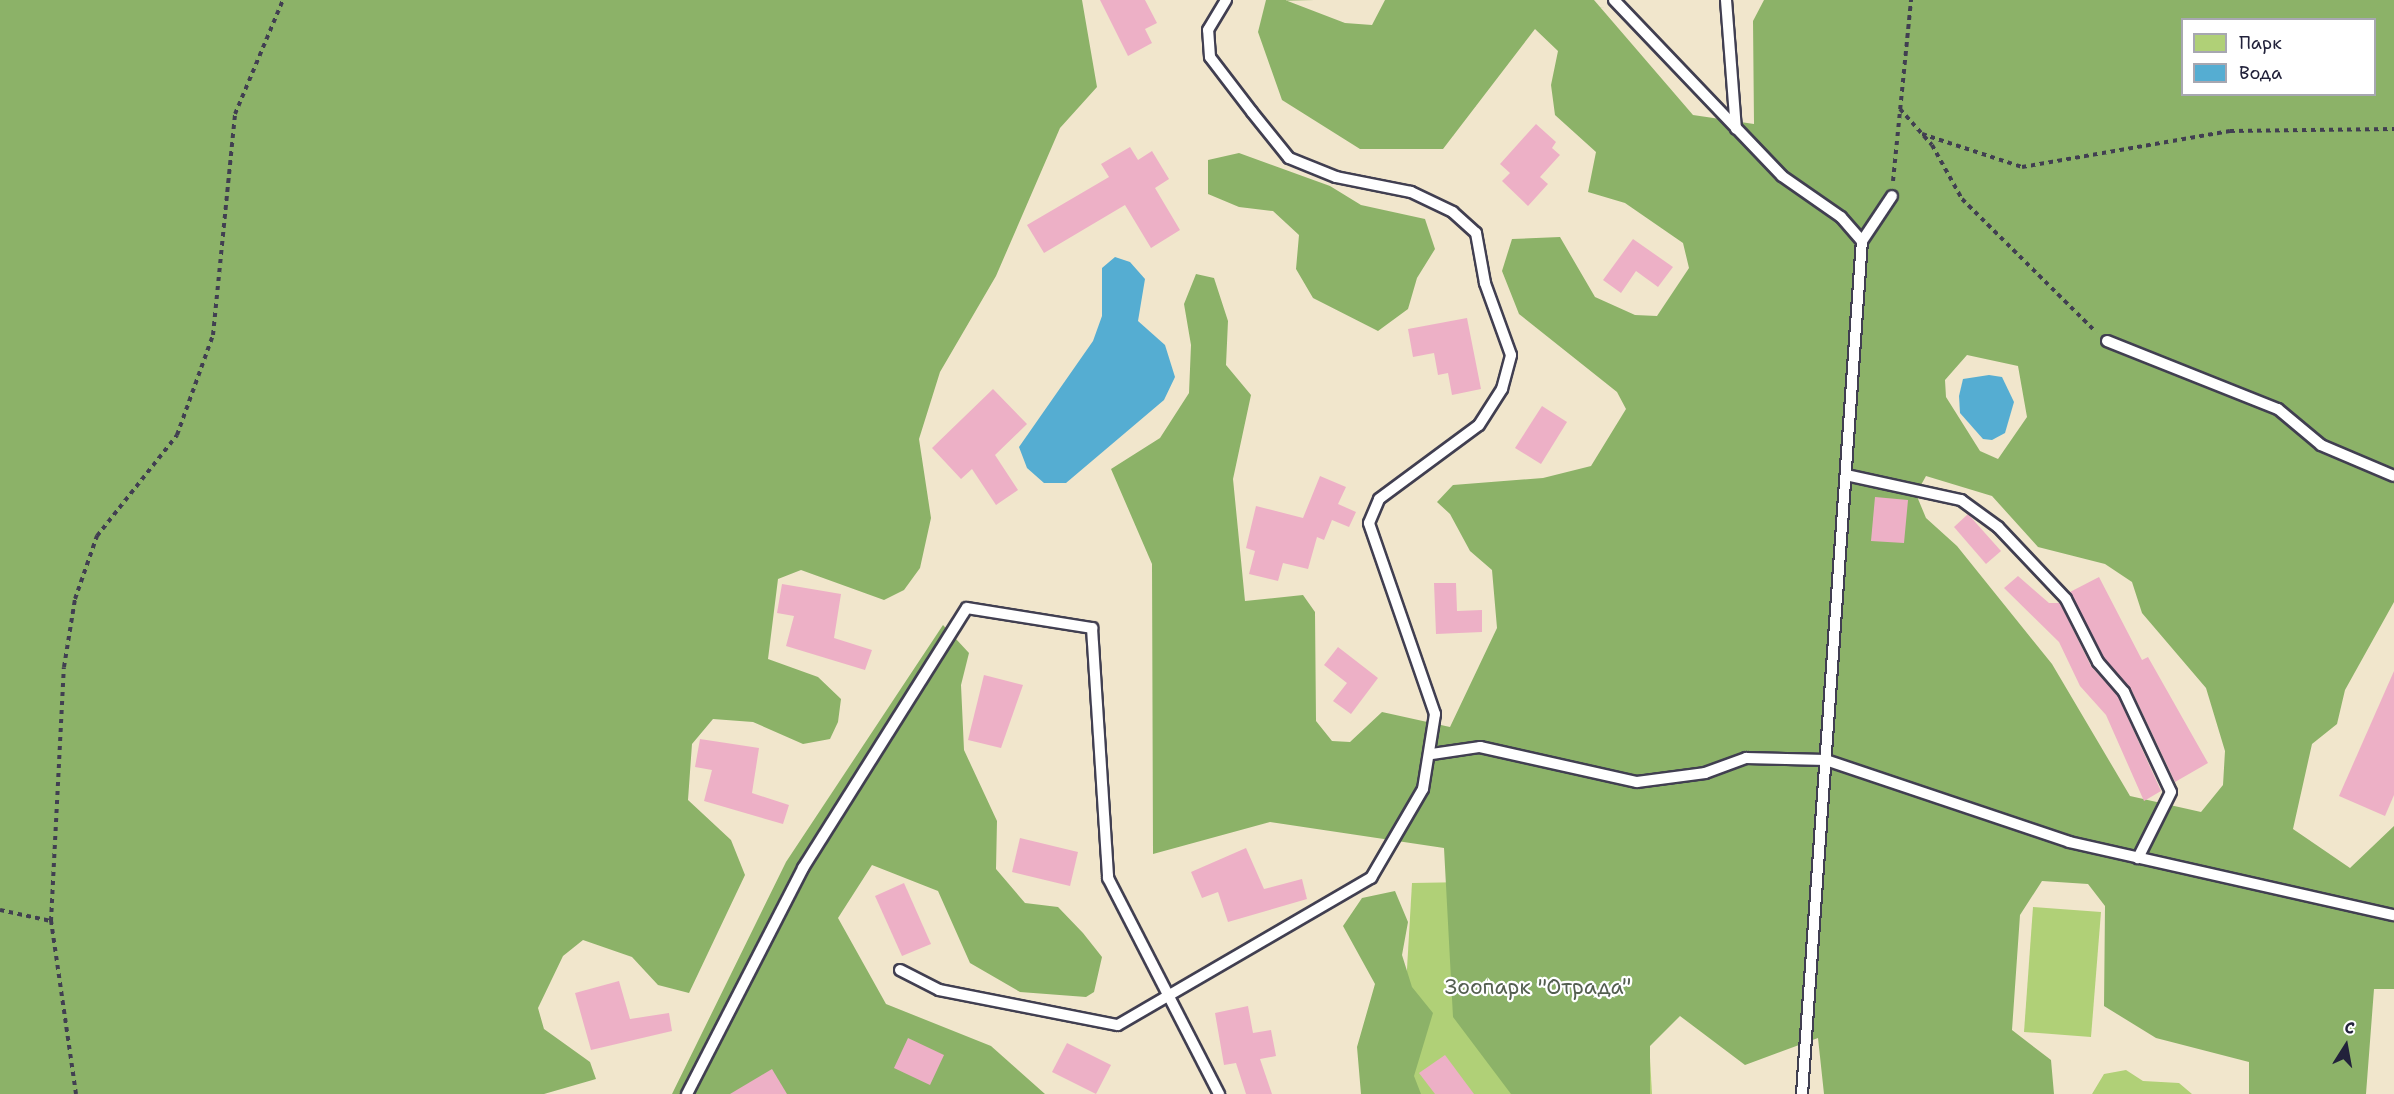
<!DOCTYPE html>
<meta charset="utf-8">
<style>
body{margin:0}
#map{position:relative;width:2394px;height:1094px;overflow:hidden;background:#f1e6cc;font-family:"Shantell Sans",sans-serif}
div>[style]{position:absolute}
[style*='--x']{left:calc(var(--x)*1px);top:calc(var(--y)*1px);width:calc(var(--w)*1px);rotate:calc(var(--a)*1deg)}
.green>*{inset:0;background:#b0d077}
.forest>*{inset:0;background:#8cb268}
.water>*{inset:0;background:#55add2}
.building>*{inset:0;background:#edb0c6}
.path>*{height:4px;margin-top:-2px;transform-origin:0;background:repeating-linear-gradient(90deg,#413f51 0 4.5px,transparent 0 9px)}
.roads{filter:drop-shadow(2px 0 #413f51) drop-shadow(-2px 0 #413f51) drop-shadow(0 2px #413f51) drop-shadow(0 -2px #413f51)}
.service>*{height:10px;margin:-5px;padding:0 5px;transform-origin:5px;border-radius:5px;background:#fff}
span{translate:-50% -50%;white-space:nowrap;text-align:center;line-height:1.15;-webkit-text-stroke:4.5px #fff;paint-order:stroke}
.park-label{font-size:21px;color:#545f50}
.legend{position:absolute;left:2181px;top:18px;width:195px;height:78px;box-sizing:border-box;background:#fff;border:2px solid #a7a7b1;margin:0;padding:8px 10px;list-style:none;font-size:18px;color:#22223b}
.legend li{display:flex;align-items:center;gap:12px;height:30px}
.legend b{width:30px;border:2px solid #a7a7b1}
.north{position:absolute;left:2316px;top:1016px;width:60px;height:60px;-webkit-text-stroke:4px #fff;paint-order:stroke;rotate:11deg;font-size:16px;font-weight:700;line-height:24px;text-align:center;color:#22223b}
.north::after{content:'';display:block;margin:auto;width:21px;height:27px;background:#22223b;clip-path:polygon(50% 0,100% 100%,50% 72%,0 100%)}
</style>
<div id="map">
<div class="green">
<i style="clip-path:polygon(1640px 879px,1652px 1094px,1417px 1094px,1401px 1072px,1412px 883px)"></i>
<i style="clip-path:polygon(2033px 907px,2101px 912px,2091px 1037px,2024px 1032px)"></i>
<i style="clip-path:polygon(2126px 1070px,2143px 1081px,2179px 1083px,2192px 1094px,2092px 1094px,2104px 1074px)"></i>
</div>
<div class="forest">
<i style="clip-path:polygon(0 0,1082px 0,1097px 87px,1060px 128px,996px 276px,940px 372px,919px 439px,931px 518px,920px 568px,904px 590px,884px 600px,801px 570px,778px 579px,768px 659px,818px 677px,841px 699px,838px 722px,830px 739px,803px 744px,753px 722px,713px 719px,692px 744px,688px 800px,731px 840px,745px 875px,689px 993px,658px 985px,632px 957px,583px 940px,563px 956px,538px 1008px,544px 1029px,590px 1062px,596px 1079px,544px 1094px,0 1094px)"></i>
<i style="clip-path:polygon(evenodd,1266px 0,1285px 0,1345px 23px,1372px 25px,1385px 0,1594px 0,1693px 115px,1754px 124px,1753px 21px,1764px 0,2394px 0,2394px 602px,2345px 690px,2337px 724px,2312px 744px,2293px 829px,2350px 868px,2394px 826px,2394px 989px,2374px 989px,2366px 1094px,2249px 1094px,2249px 1062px,2156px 1038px,2104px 1006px,2105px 906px,2088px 884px,2042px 881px,2020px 915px,2012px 1030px,2051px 1060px,2054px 1094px,1824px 1094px,1818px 1038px,1745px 1065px,1680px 1016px,1650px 1046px,1650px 1094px,1511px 1094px,1453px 1017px,1444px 848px,1270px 822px,1153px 854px,1152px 564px,1111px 469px,1160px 438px,1189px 393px,1191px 345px,1184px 304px,1196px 274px,1214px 278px,1228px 321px,1226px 365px,1251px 395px,1233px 479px,1245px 601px,1303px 595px,1315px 612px,1316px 721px,1332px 741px,1350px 742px,1382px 712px,1450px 727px,1497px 628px,1492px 570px,1470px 551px,1450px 514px,1437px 502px,1453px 485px,1543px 478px,1591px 466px,1626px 409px,1617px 392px,1519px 314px,1502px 271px,1512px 239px,1560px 237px,1595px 297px,1635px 315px,1657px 316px,1689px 268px,1683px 243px,1625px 203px,1588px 192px,1596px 152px,1555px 115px,1551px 85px,1558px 51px,1535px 29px,1443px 149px,1360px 149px,1282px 100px,1258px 32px,1266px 0,2182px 20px,2374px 20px,2374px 94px,2182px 94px,2182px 20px,1266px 0,1967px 355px,2018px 366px,2027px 417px,1998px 459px,1980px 451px,1946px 397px,1945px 380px,1967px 355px,1266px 0,1926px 476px,1992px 496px,2038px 547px,2105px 564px,2132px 582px,2142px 613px,2206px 688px,2225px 751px,2223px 785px,2201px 812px,2130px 796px,2052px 664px,1957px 546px,1926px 518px,1916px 494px,1926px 476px)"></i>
<i style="clip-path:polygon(1239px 153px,1330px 186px,1361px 205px,1425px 219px,1435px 249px,1417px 278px,1408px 309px,1378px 331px,1313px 298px,1296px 269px,1299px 235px,1273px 211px,1239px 207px,1208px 194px,1208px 160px)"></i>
<i style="clip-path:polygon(943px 625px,969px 653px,961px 685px,964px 750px,997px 821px,996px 869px,1025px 903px,1058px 907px,1083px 933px,1102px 957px,1094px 992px,1086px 997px,1020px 992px,970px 963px,938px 891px,872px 865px,838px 918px,886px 1004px,991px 1046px,1045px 1094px,672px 1094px,786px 862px)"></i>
<i style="clip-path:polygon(1395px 891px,1408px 922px,1402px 955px,1412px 987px,1433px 1013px,1414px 1076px,1421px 1094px,1361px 1094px,1357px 1047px,1375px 984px,1343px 926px,1362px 898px)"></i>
</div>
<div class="water">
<i style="clip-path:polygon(1115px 257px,1130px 262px,1145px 279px,1138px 321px,1165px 345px,1175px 377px,1164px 400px,1066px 483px,1044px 483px,1027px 468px,1019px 447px,1093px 341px,1102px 316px,1102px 268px)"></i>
<i style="clip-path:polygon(1989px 375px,2002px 377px,2014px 402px,2005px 433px,1992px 440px,1983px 439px,1960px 413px,1959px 396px,1963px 379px)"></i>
</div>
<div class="building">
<i style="clip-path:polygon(1100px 0,1145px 0,1157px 23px,1145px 29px,1152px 43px,1128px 56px)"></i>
<i style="clip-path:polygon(1536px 124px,1556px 142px,1552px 148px,1560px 155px,1540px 177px,1548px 184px,1528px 206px,1502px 181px,1510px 173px,1500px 164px)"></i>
<i style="clip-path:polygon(1130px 147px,1138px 160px,1152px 151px,1169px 179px,1155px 188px,1180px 230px,1151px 248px,1125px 205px,1044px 253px,1027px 225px,1109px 177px,1101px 164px)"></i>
<i style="clip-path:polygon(1633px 239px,1673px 267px,1658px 287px,1636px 271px,1621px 293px,1603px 280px)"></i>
<i style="clip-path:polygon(1467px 318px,1481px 389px,1452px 395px,1448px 373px,1438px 375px,1434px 353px,1413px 357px,1408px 329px)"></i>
<i style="clip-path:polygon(993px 389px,1027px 424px,995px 455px,1018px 490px,996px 505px,972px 469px,961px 479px,932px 448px)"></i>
<i style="clip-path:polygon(1542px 406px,1567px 422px,1541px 464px,1515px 448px)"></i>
<i style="clip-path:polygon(1320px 476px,1346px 487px,1338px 504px,1356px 512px,1349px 527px,1332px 520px,1324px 540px,1317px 537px,1308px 569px,1283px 563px,1278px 581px,1249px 574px,1255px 551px,1246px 548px,1256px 506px,1303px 518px)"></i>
<i style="clip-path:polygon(1875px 497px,1908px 500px,1904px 543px,1871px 541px)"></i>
<i style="clip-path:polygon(1968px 514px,2001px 551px,1986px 564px,1954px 527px)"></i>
<i style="clip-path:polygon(2018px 576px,2049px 603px,2060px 603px,2091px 666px,2118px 696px,2161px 791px,2144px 801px,2106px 715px,2080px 686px,2059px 642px,2004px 588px)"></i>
<i style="clip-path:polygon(2099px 577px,2142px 660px,2148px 657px,2208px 763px,2175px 782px,2131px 689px,2104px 658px,2070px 592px)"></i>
<i style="clip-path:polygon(1434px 583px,1456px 583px,1457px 611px,1482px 610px,1482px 632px,1436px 634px)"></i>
<i style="clip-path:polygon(782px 584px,841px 594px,834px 638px,872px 650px,865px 670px,786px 646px,794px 616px,777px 613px)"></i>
<i style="clip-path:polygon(1338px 647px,1378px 678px,1351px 714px,1333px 701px,1347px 683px,1324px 665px)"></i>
<i style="clip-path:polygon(2394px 671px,2394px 795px,2385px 816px,2339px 796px)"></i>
<i style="clip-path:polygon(984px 675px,1023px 685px,1001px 748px,968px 740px)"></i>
<i style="clip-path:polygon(700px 739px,759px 748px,752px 793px,789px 805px,783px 824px,704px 801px,712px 770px,695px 767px)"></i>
<i style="clip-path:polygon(1020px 838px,1078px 852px,1070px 886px,1012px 872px)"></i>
<i style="clip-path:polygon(1246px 848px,1264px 889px,1302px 879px,1307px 899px,1228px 922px,1218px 892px,1202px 898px,1191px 872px)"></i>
<i style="clip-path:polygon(904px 883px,931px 944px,902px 956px,875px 896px)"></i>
<i style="clip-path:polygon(619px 981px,630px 1019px,669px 1013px,672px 1031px,591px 1050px,575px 993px)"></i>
<i style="clip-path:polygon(1248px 1006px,1253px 1033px,1271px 1030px,1276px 1056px,1260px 1059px,1272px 1094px,1246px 1094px,1236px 1063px,1224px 1065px,1215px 1013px)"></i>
<i style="clip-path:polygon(908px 1038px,944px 1055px,930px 1085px,894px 1068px)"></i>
<i style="clip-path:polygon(1067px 1043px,1111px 1065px,1096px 1094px,1052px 1072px)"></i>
<i style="clip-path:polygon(1445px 1055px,1474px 1094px,1435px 1094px,1419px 1073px)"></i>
<i style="clip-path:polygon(772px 1069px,787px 1094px,730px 1094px)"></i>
</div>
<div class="path">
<i style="--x:1900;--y:109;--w:48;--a:48.4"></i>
<i style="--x:1932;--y:145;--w:62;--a:60.9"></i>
<i style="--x:1962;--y:199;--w:189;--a:44.8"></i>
<i style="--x:1922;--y:134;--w:105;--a:18.3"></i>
<i style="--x:2022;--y:167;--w:211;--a:-9.8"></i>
<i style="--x:2230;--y:131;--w:164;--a:-0.7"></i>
<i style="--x:1893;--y:181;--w:182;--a:-84.3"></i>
<i style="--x:0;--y:910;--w:52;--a:12.2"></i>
<i style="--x:76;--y:1094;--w:175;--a:-98.2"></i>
<i style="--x:51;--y:921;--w:254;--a:-87.1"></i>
<i style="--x:64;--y:667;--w:69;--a:-80.8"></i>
<i style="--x:75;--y:599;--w:67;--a:-70.8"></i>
<i style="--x:97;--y:536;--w:129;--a:-51.6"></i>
<i style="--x:177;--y:435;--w:106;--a:-70.2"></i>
<i style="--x:213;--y:335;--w:222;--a:-84.3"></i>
<i style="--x:235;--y:114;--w:124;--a:-67.2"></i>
</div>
<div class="roads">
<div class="service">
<i style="--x:1614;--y:0;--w:243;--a:46.3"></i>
<i style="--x:1782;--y:176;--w:72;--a:34.8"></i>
<i style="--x:1841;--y:217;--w:32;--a:49"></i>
<i style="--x:1726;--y:0;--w:129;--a:85.6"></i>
<i style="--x:2107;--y:341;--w:184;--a:21.7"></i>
<i style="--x:2278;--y:409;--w:56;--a:39.9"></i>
<i style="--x:2321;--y:445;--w:79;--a:23"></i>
<i style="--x:1846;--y:475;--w:118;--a:12.3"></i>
<i style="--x:1961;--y:500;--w:46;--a:36.1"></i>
<i style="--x:1998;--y:527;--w:99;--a:46.6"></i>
<i style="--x:2066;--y:599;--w:71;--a:63.1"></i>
<i style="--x:2098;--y:662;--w:40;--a:49"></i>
<i style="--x:2124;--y:692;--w:110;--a:64.8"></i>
<i style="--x:2171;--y:792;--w:74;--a:116.6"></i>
<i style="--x:1432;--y:754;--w:49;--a:-8.3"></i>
<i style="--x:1480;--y:747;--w:161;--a:12.6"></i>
<i style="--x:1637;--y:782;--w:69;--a:-7.5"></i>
<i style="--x:1705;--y:773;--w:44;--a:-20.1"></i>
<i style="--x:1746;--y:758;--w:80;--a:1.4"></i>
<i style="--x:1826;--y:760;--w:256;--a:18.6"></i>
<i style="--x:2069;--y:842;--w:333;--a:12.7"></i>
<i style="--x:900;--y:970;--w:44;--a:27.1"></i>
<i style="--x:939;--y:990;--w:182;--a:11.1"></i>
<i style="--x:1118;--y:1025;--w:293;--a:-30.2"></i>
<i style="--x:1371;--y:878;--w:103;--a:-59.7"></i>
<i style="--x:1423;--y:789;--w:76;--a:-80.9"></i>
<i style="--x:1435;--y:714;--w:202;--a:-109.1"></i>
<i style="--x:1369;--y:523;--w:26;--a:-67"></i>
<i style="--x:1379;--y:499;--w:124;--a:-36.5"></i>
<i style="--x:1479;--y:425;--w:43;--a:-57.4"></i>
<i style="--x:1502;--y:389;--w:35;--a:-75"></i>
<i style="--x:1511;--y:355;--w:77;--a:-109.9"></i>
<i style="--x:1485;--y:283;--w:51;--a:-100.2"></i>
<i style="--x:1476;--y:233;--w:31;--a:-138"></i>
<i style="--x:1453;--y:212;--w:47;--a:-154.5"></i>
<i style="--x:1411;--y:192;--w:76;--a:-168.7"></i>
<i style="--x:1336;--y:177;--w:51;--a:-158"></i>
<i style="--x:1289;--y:158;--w:59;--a:-128.8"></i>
<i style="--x:1252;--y:112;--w:69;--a:-127.4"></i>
<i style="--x:1210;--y:57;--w:27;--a:-94"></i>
<i style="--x:1208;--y:30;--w:35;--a:-59"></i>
<i style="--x:687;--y:1094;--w:254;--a:-62.8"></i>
<i style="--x:803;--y:868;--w:307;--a:-57.8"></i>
<i style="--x:967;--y:608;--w:127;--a:9.1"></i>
<i style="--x:1092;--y:628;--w:251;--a:86.3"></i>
<i style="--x:1108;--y:878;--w:243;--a:62.8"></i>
<i style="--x:1802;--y:1094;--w:855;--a:-85.98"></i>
<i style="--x:1862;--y:241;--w:54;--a:-56.3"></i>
</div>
</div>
<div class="park-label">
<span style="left:1538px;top:987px">Зоопарк "Отрада"</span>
</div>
<ul class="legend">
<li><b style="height:16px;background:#b0d077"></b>Парк</li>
<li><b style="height:16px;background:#55add2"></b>Вода</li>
</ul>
<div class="north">С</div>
</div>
